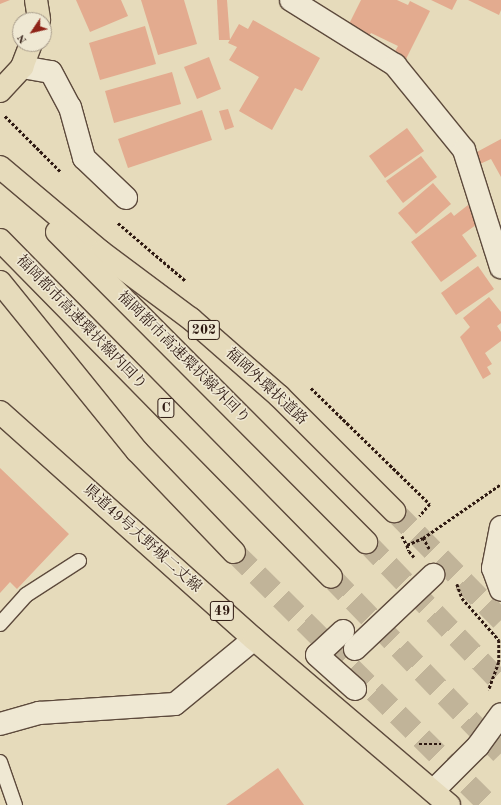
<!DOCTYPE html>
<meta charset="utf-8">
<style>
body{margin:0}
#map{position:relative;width:501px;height:805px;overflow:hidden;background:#e6dbbb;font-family:"Old Standard TT","Noto Serif JP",serif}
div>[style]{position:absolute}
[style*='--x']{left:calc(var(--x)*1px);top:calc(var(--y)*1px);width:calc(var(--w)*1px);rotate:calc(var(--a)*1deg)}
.building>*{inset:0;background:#e3ab8f}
.highway-tunnel>*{height:22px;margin-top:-11px;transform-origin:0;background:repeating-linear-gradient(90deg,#c1b499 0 22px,transparent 0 33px)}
.path>*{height:2.5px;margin-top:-1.25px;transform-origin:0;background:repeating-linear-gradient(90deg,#2f1a12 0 3px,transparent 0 5px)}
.roads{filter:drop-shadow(1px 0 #5d4a3c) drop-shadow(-1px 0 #5d4a3c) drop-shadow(0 1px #5d4a3c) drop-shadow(0 -1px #5d4a3c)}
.lane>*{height:14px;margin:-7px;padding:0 7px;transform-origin:7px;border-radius:7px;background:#efe8d3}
.street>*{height:22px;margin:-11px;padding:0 11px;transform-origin:11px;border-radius:11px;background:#efe8d3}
.secondary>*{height:22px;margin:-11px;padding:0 11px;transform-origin:11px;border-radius:11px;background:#efe8d3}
.primary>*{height:22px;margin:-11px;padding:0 11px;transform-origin:11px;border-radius:11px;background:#e6dbbb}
.highway>*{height:22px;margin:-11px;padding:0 11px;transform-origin:11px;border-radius:11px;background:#e6dbbb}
span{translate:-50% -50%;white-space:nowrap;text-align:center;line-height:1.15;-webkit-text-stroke:3px #efe8d3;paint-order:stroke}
.shield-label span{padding:1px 3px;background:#efe8d3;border:1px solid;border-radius:3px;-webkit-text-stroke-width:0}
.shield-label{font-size:14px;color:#2f1a12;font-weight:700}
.street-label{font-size:15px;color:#2f1a12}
.north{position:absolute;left:12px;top:12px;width:40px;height:40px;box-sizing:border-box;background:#efe8d3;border:1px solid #a29686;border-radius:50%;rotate:235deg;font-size:11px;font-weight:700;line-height:16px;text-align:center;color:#2f1a12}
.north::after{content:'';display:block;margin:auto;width:14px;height:18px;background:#8f2418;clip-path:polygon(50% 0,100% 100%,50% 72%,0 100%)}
</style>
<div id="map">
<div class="building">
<i style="clip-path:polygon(0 0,10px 0,0 4px)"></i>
<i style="clip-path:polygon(76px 0,121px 0,128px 16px,90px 32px)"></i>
<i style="clip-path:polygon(141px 0,184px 0,197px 44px,158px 55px)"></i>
<i style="clip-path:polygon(217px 0,227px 0,230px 40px,219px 40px)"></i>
<i style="clip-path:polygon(361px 0,397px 0,408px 5px,410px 1px,430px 11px,405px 61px,393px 55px,398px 46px,371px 33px,369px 36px,348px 26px)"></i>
<i style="clip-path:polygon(431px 0,457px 0,452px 10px)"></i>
<i style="clip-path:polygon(468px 0,501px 0,501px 10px,499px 15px)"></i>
<i style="clip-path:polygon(253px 20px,320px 58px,302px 91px,295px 88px,272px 130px,239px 111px,259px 77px,229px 60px,237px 47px,228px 43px,239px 24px,248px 29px)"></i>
<i style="clip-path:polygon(145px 26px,156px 64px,100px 80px,89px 43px)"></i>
<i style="clip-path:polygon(209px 57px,221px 89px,197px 99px,184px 67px)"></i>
<i style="clip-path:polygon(172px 72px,181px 104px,114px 123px,105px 91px)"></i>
<i style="clip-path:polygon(228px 109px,234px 127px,225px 130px,219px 111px)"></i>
<i style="clip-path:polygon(202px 110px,212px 140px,128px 168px,118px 139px)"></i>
<i style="clip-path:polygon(407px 128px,424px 151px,385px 178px,369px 156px)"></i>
<i style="clip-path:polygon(501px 139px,501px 177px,491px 159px,480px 164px,475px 153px)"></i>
<i style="clip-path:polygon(421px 156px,437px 177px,403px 203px,386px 181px)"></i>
<i style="clip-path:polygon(433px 183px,451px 204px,416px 234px,398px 213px)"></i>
<i style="clip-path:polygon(468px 205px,480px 222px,462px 235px,477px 256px,441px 282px,411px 242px,451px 212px,454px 216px)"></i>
<i style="clip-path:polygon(478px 266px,494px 289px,456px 315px,441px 293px)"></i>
<i style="clip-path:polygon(489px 297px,501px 312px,501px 323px,497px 326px,501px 332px,501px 341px,485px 353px,492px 364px,487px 367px,491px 374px,483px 379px,460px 337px,470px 327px,463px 318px)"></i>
<i style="clip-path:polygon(0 468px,69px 534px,17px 589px,10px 582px,0 593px)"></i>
<i style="clip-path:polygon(278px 768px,304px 805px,226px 805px)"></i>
</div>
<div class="highway-tunnel">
<i style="--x:394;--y:511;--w:153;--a:45.5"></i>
<i style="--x:366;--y:542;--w:195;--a:46.2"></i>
<i style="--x:234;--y:552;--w:359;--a:44.8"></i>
<i style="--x:331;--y:577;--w:245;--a:46"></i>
</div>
<div class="path">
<i style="--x:5;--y:116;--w:79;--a:45"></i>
<i style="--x:118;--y:223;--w:89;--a:40.5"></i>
<i style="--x:311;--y:388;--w:166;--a:44.3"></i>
<i style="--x:430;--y:504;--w:16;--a:130"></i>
<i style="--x:402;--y:536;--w:10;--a:61"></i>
<i style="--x:407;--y:545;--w:17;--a:-24"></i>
<i style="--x:407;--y:545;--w:6;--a:72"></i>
<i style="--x:409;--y:551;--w:8;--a:50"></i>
<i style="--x:429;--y:549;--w:13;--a:-119"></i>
<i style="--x:423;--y:538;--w:95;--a:-34.7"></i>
<i style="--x:457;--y:584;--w:15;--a:70"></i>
<i style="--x:462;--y:598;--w:56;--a:48.6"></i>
<i style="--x:499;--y:640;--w:22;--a:90"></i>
<i style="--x:499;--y:662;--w:30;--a:110"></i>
<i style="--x:419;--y:744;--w:22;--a:0"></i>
</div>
<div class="roads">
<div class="lane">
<i style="--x:0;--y:624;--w:39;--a:-48"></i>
<i style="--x:26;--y:595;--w:63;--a:-32.7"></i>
<i style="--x:0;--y:762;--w:46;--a:70.8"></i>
</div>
<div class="street">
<i style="--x:291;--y:0;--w:123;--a:32"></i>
<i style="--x:395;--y:65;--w:109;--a:50.9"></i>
<i style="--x:464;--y:150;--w:123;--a:72.5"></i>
<i style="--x:22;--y:67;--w:29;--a:10"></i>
<i style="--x:51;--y:72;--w:40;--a:62"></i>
<i style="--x:70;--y:107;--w:53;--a:74.6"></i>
<i style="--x:84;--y:158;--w:58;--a:43.6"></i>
<i style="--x:501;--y:527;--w:42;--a:101"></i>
<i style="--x:493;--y:568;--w:23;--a:70"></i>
<i style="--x:343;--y:631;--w:35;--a:137"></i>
<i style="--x:317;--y:655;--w:51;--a:41.8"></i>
<i style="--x:355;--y:649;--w:108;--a:-43.5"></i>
<i style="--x:433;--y:791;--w:64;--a:-45"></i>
<i style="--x:478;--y:746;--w:39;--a:-54"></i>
</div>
<div class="secondary">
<i style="--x:0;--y:724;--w:41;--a:-15.8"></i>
<i style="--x:39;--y:713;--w:136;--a:-3.8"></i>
<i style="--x:175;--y:704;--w:102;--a:-39.4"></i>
</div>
<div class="primary">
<i style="--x:36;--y:0;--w:20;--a:81"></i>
<i style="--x:0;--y:91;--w:33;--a:-47"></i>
<i style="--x:22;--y:67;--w:25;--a:-69"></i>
<i style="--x:0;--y:412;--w:341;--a:41.8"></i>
<i style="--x:254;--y:639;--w:256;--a:40.4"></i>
</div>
<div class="highway">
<i style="--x:0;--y:167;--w:132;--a:40.1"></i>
<i style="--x:101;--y:252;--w:112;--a:36.7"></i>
<i style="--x:191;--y:319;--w:117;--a:41.2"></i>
<i style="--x:279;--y:396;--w:163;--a:45"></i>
<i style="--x:57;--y:232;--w:438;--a:45.1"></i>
<i style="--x:0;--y:240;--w:472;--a:45.5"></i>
<i style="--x:0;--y:282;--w:218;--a:51"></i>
<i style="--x:137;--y:451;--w:140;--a:46.2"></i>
</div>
</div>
<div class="shield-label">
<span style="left:204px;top:330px">202</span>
<span style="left:166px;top:408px">C</span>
<span style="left:222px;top:611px">49</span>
</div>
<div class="street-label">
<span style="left:81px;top:323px;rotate:46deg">福岡都市高速環状線内回り</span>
<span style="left:183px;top:358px;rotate:45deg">福岡都市高速環状線外回り</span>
<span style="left:266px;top:387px;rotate:43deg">福岡外環状道路</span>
<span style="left:142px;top:539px;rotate:42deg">県道49号大野城二丈線</span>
</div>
<div class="north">N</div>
</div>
